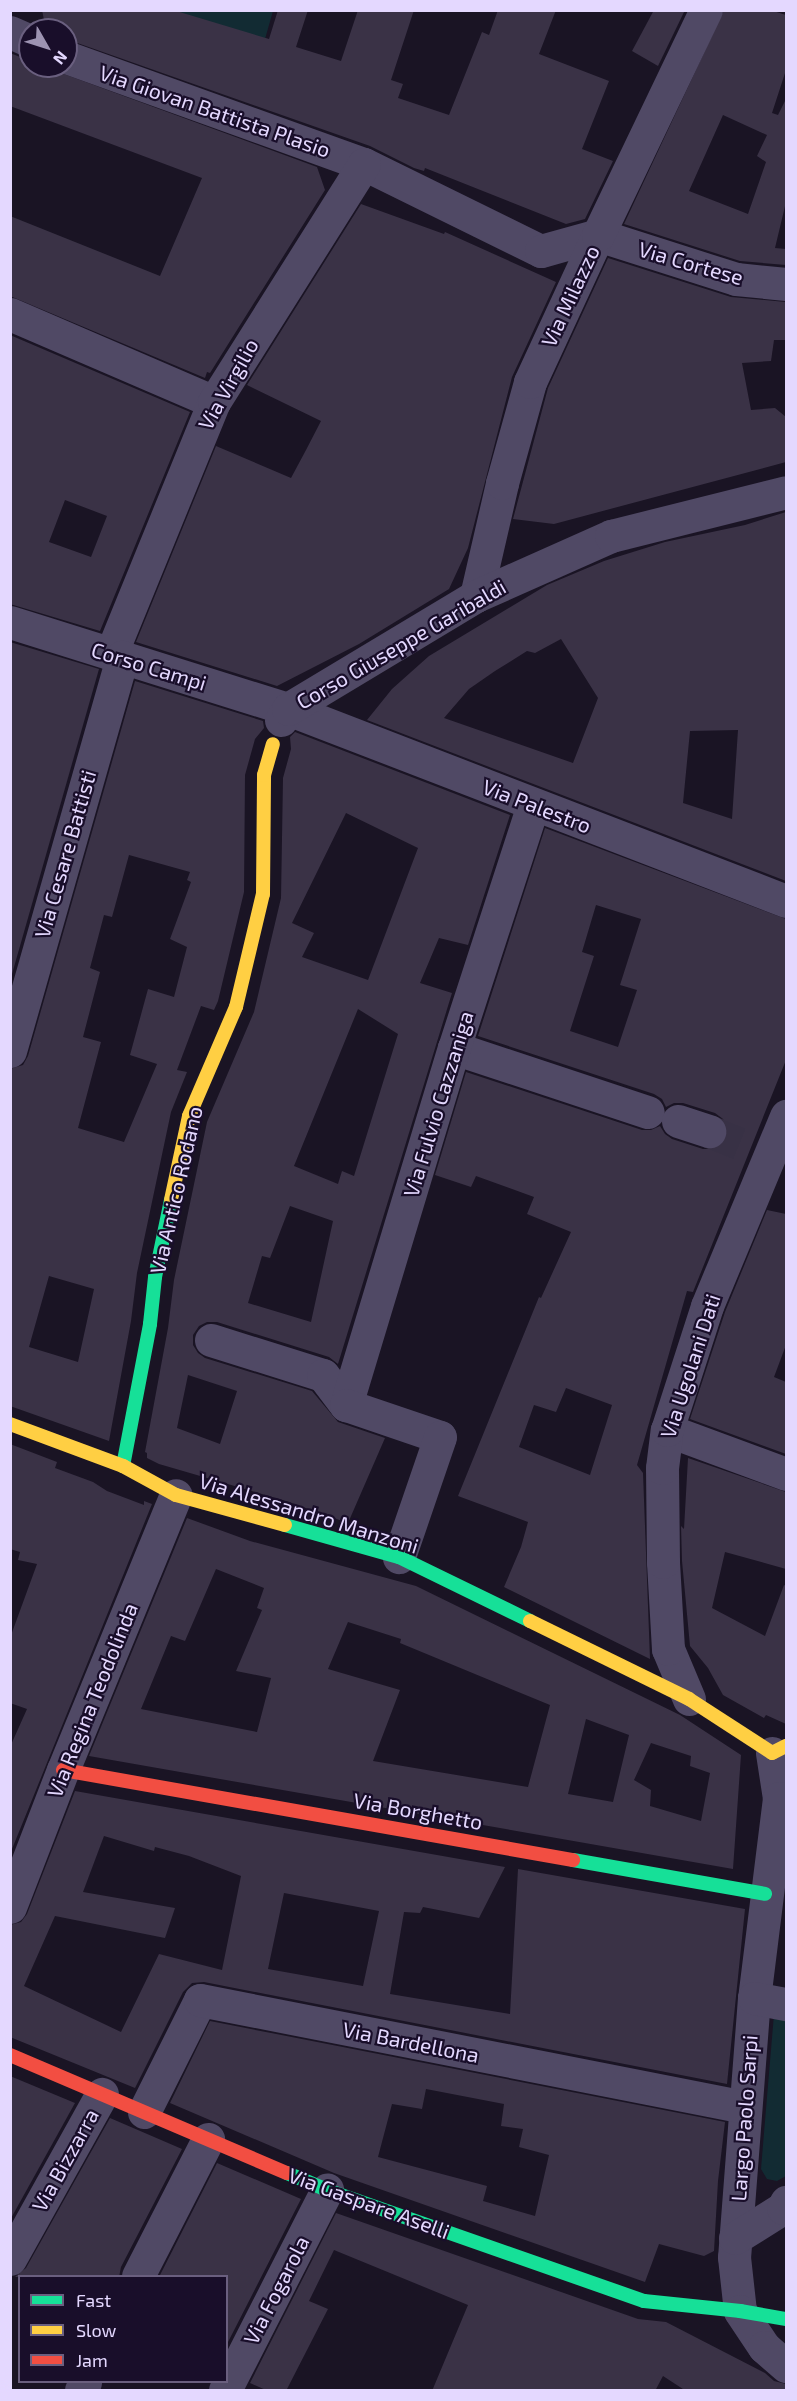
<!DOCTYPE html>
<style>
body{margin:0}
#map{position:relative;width:797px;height:2401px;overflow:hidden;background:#1a1424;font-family:"Exo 2",sans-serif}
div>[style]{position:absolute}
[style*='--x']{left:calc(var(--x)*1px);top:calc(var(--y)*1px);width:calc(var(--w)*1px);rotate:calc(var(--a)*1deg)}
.green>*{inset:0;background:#122b33}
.building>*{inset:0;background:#3a3246}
.street-tunnel>*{height:33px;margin-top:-16.5px;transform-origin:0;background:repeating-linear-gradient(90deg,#383145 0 33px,transparent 0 49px)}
.street>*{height:33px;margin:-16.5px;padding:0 16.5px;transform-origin:16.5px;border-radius:16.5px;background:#504965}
.fast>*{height:14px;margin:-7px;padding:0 7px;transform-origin:7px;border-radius:7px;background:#16e098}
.slow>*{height:14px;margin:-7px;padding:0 7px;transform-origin:7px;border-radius:7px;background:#ffcf43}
.jam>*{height:14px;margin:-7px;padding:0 7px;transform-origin:7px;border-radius:7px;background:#f24e42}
span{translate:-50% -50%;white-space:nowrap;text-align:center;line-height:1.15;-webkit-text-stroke:4.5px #190e2a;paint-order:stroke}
.street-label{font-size:21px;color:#e4d8ff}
.frame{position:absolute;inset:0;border:12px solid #e4d8ff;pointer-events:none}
.legend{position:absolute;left:18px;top:2275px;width:210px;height:108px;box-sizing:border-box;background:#190e2a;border:2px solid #6a5f7f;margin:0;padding:8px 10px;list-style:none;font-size:18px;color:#e4d8ff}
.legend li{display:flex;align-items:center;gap:12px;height:30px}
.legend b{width:30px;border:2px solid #6a5f7f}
.north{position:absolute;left:18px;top:18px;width:60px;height:60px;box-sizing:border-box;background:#190e2a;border:2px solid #6a5f7f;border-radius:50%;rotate:129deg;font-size:16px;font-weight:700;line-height:24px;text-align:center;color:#e4d8ff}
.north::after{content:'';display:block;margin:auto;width:21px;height:27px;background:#9d93b2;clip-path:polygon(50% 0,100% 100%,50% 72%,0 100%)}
</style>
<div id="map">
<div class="green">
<i style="clip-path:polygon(170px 11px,273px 11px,265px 39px)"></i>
<i style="clip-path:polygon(774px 2014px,786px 2016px,786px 2176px,777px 2181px,767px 2179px,761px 2169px)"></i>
</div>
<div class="building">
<i style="clip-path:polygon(42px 10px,173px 10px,269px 39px,278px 10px,308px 10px,296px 47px,341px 61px,358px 10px,414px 10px,391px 80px,403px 84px,398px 98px,449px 115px,482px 32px,489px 35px,498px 10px,556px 10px,539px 54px,609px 81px,582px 149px,613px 161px,585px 219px,566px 224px,425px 168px,424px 171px,414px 168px,370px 146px,66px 39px,66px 30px,46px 30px)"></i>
<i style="clip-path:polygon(654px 10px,685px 10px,658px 66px,632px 51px)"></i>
<i style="clip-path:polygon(evenodd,724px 10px,770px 10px,786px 15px,786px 70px,772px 113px,778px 115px,786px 99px,786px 202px,775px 248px,786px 249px,786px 265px,740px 261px,624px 224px,724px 10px,723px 115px,767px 135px,757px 156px,766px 162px,748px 214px,689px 191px,723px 115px)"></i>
<i style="clip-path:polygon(10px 53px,30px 61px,30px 66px,42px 66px,317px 167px,325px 190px,210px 373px,207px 372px,205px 378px,10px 296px,10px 216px,160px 276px,202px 178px,10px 106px)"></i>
<i style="clip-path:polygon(361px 204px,444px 234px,445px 232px,556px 282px,512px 377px,468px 548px,449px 589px,359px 644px,277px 686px,136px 642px,216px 446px,291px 478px,306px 450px,321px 421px,247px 385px)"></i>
<i style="clip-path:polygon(608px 258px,731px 297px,786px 302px,786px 340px,774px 340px,771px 361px,742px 363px,751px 410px,775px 408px,786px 417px,786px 462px,554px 524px,513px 519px,548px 388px)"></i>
<i style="clip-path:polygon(evenodd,10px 335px,190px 412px,100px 631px,10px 604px,10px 335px,65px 500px,107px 516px,91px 557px,49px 542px,65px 500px)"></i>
<i style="clip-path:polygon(evenodd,786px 512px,786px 881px,367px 720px,392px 689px,429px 656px,547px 585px,604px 561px,665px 542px,745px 525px,786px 512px,561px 639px,598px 698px,573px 763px,444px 718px,469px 689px,495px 671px,527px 651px,535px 653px,561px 639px,786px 512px,738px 730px,732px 819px,683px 803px,690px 731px,738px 730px)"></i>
<i style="clip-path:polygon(10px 642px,99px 669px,10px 981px)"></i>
<i style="clip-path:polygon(evenodd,135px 681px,263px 721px,264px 728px,255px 739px,245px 775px,244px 892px,218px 1001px,214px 1010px,201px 1006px,177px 1070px,187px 1072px,171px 1112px,137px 1273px,131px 1321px,109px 1441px,10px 1406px,10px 1069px,23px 1065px,28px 1056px,135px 681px,129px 855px,190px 872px,187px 880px,191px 882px,170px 939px,187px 947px,174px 997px,148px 989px,130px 1055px,157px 1064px,124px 1142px,78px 1128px,101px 1042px,83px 1037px,100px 972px,90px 968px,104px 915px,112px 917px,129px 855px,135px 681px,49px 1276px,94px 1289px,78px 1362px,29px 1347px,49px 1276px)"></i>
<i style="clip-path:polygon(evenodd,295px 732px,510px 815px,468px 945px,439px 938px,420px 983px,452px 993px,338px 1364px,329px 1357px,217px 1322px,207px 1322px,199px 1326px,193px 1335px,193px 1345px,198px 1353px,205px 1358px,312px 1391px,338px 1422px,385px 1438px,348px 1523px,286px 1501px,159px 1464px,147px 1458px,147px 1453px,145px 1452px,168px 1328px,174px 1280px,207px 1122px,254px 1012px,281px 898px,283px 778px,291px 749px,290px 737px,295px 732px,346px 813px,418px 848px,368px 980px,302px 957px,314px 933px,292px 923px,346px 813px,295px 732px,358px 1009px,398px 1034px,354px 1176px,342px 1171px,338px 1184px,294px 1166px,358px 1009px,295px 732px,290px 1206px,333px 1221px,311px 1322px,248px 1303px,262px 1256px,270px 1258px,290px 1206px,295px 732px,188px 1375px,237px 1391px,220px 1444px,177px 1428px,188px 1375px)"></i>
<i style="clip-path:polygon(evenodd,545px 828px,786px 919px,786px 1060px,693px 1292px,687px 1291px,637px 1465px,643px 1473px,650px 1659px,504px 1587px,521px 1547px,528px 1522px,458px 1496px,539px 1297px,541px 1298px,571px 1232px,527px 1214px,534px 1197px,476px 1176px,471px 1187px,435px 1175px,466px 1072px,642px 1130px,651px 1130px,660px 1126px,665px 1134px,672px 1139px,703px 1149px,712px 1149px,721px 1145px,727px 1136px,727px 1127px,723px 1119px,715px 1113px,683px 1103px,674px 1103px,666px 1107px,662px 1099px,654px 1094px,478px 1036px,545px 828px,596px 905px,641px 919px,620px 985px,637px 990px,618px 1047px,570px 1031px,594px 956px,582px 952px,596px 905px,545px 828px,566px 1388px,612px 1405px,590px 1475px,519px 1447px,534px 1405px,556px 1412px,566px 1388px)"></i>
<i style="clip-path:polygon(767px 1210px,786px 1214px,786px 1345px,774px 1377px,786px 1382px,786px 1454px,690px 1419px,725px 1312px)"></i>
<i style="clip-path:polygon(10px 1444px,57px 1462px,55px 1468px,93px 1482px,107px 1491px,144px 1505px,144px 1501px,152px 1504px,10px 1854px,10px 1747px,27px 1709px,10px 1703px,10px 1638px,37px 1564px,18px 1560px,20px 1552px,10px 1549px)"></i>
<i style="clip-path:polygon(688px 1458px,786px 1492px,786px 1569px,725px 1552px,712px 1608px,765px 1636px,784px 1585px,786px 1586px,786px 1724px,766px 1715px,764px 1718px,723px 1695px,708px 1668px,690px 1646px,682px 1561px,681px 1526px,684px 1529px)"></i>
<i style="clip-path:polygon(evenodd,187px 1518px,250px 1541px,416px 1586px,680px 1715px,741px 1755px,733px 1869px,89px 1756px,187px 1518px,216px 1569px,264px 1588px,257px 1608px,262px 1610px,236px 1671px,271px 1678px,257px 1732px,141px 1709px,171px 1636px,185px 1641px,216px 1569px,187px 1518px,348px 1622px,401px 1639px,400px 1643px,550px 1705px,528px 1787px,373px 1761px,400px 1690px,328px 1669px,348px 1622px,187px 1518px,586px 1719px,629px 1735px,613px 1802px,568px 1794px,586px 1719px,187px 1518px,651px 1743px,691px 1756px,690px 1766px,710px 1773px,701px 1821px,650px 1806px,651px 1790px,634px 1780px,651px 1743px)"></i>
<i style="clip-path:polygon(evenodd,75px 1791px,505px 1867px,479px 1918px,423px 1907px,420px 1913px,404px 1912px,390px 1994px,510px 2014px,518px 1869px,745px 1909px,727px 2084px,204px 1982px,192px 1983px,183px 1992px,135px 2088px,10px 2037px,10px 1925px,21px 1922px,27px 1914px,75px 1791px,104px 1836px,154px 1851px,155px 1847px,189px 1856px,241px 1876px,222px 1970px,159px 1954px,121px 2032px,24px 1986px,55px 1916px,165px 1938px,175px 1908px,83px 1892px,104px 1836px,75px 1791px,284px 1893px,379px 1911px,363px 1986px,268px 1969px,284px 1893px)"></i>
<i style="clip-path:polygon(evenodd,210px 2021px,725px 2122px,718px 2181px,714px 2251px,704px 2256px,659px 2244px,645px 2282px,334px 2173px,170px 2103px,210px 2021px,426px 2089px,504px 2104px,501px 2126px,523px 2129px,519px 2147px,549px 2155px,535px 2216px,483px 2201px,487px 2186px,378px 2157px,392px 2104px,422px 2109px,426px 2089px)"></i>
<i style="clip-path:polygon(10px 2076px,75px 2103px,10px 2220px)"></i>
<i style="clip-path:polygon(110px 2118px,182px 2149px,121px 2267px,119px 2277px,15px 2277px,26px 2268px)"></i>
<i style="clip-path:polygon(217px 2163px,301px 2199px,226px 2346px,226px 2277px,159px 2277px)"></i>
<i style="clip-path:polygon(336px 2213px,638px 2319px,666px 2322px,765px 2373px,774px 2381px,786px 2384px,786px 2391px,686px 2391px,663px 2376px,655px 2391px,432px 2391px,468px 2305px,334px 2250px,309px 2301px,328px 2309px,286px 2391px,268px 2391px,250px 2383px)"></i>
</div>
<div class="street-tunnel">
<i style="--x:709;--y:1131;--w:48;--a:22.2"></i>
</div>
<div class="street">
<i style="--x:10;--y:32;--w:22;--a:24"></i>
<i style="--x:66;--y:57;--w:317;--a:19.8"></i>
<i style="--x:364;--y:164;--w:197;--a:26.2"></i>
<i style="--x:541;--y:251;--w:59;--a:-15.7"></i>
<i style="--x:598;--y:235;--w:145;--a:17.7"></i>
<i style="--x:736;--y:279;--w:50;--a:5.7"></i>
<i style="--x:10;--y:314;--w:222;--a:23.3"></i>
<i style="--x:476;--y:596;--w:116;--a:-77"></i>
<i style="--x:502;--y:483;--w:105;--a:-74.5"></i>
<i style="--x:530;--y:382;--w:162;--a:-65.2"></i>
<i style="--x:598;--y:235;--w:250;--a:-64.4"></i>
<i style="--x:10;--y:622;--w:291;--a:17.4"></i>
<i style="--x:288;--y:709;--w:534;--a:21.08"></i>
<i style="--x:111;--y:654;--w:272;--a:-67.8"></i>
<i style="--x:214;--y:402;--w:281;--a:-57.8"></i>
<i style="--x:281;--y:720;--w:13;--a:-58"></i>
<i style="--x:288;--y:709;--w:219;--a:-31"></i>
<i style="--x:476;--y:596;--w:148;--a:-24"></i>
<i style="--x:611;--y:536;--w:180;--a:-14.1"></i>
<i style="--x:454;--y:1048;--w:204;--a:18.3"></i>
<i style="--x:10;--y:1051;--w:410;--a:-74.1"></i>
<i style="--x:678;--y:1121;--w:33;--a:18"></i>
<i style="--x:211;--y:1340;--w:117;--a:17.4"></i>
<i style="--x:323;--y:1375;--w:38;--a:53"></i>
<i style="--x:346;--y:1405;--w:373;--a:-73.2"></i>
<i style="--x:454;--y:1048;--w:256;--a:-72"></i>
<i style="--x:346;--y:1405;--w:99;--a:18.8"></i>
<i style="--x:440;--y:1437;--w:127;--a:108.9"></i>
<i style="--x:667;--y:1430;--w:127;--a:20.3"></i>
<i style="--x:689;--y:1699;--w:54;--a:-112.8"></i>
<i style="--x:668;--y:1649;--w:87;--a:-93.3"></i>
<i style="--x:663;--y:1562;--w:94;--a:-90.6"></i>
<i style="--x:662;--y:1468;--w:38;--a:-83"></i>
<i style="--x:667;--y:1430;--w:130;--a:-72.1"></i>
<i style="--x:707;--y:1306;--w:206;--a:-67.4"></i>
<i style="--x:772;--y:1753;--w:46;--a:81.2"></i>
<i style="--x:779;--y:1798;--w:202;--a:97.1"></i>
<i style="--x:754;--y:1998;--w:260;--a:94.4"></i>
<i style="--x:734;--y:2257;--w:54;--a:83.7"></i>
<i style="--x:740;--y:2311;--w:43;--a:56.3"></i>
<i style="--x:764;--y:2347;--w:29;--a:41"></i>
<i style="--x:10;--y:1907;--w:147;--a:-68.9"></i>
<i style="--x:63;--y:1770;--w:297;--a:-67.7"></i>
<i style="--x:754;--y:1998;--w:33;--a:11"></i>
<i style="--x:144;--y:2112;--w:125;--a:-63.4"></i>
<i style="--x:200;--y:2000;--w:555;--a:11.11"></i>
<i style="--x:735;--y:2238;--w:57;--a:-32"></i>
<i style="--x:783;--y:2208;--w:7;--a:-63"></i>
<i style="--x:10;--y:2259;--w:189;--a:-60.9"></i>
<i style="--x:138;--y:2276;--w:154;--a:-62.9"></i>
<i style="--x:81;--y:2390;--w:9;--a:-63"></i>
<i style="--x:225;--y:2390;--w:225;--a:-63"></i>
</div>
<div class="fast">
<i style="--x:123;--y:1466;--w:145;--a:-79.2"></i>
<i style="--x:150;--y:1324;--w:47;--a:-83.9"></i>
<i style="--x:155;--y:1277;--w:79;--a:-78.3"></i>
<i style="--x:285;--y:1525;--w:118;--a:15.7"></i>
<i style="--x:399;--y:1557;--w:146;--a:26"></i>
<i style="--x:573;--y:1860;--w:195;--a:10"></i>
<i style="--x:287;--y:2173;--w:43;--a:23"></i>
<i style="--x:327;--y:2190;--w:336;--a:19.3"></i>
<i style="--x:644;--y:2301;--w:97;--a:5.9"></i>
<i style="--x:740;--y:2311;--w:47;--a:9.9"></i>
</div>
<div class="slow">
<i style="--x:171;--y:1200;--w:86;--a:-77.9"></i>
<i style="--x:189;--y:1116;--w:119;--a:-66.7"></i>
<i style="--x:236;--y:1007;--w:116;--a:-76.6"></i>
<i style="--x:263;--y:894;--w:119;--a:-89.5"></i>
<i style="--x:264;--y:775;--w:32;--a:-74"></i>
<i style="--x:10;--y:1424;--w:121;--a:20.4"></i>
<i style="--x:123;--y:1466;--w:60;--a:28.7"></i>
<i style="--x:176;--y:1495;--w:113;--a:15.4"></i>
<i style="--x:530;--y:1621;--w:177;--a:26.1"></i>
<i style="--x:689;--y:1699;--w:99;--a:33"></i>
<i style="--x:772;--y:1753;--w:16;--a:-27"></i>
</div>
<div class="jam">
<i style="--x:63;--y:1770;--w:518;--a:10.01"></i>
<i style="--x:10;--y:2055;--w:301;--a:23.1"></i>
</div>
<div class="street-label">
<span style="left:215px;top:111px;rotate:19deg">Via Giovan Battista Plasio</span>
<span style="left:691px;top:263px;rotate:16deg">Via Cortese</span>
<span style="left:570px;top:296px;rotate:-65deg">Via Milazzo</span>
<span style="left:228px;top:384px;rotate:-61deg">Via Virgilio</span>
<span style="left:401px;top:644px;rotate:-30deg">Corso Giuseppe Garibaldi</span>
<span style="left:149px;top:666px;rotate:17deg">Corso Campi</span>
<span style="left:537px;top:806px;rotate:21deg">Via Palestro</span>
<span style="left:65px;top:854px;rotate:-74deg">Via Cesare Battisti</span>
<span style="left:438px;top:1104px;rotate:-73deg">Via Fulvio Cazzaniga</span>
<span style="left:176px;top:1190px;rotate:-77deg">Via Antico Rodano</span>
<span style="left:690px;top:1366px;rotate:-72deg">Via Ugolani Dati</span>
<span style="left:309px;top:1513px;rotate:17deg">Via Alessandro Manzoni</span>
<span style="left:92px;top:1700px;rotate:-68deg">Via Regina Teodolinda</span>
<span style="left:418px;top:1811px;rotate:10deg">Via Borghetto</span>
<span style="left:411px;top:2042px;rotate:11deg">Via Bardellona</span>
<span style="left:744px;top:2118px;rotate:-86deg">Largo Paolo Sarpi</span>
<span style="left:65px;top:2160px;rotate:-61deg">Via Bizzarra</span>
<span style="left:369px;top:2203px;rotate:20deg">Via Gaspare Aselli</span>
<span style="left:276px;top:2290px;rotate:-63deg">Via Fogarola</span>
</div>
<div class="frame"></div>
<ul class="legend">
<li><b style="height:8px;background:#16e098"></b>Fast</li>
<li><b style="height:8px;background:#ffcf43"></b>Slow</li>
<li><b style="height:8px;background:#f24e42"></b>Jam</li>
</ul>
<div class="north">N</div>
</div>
